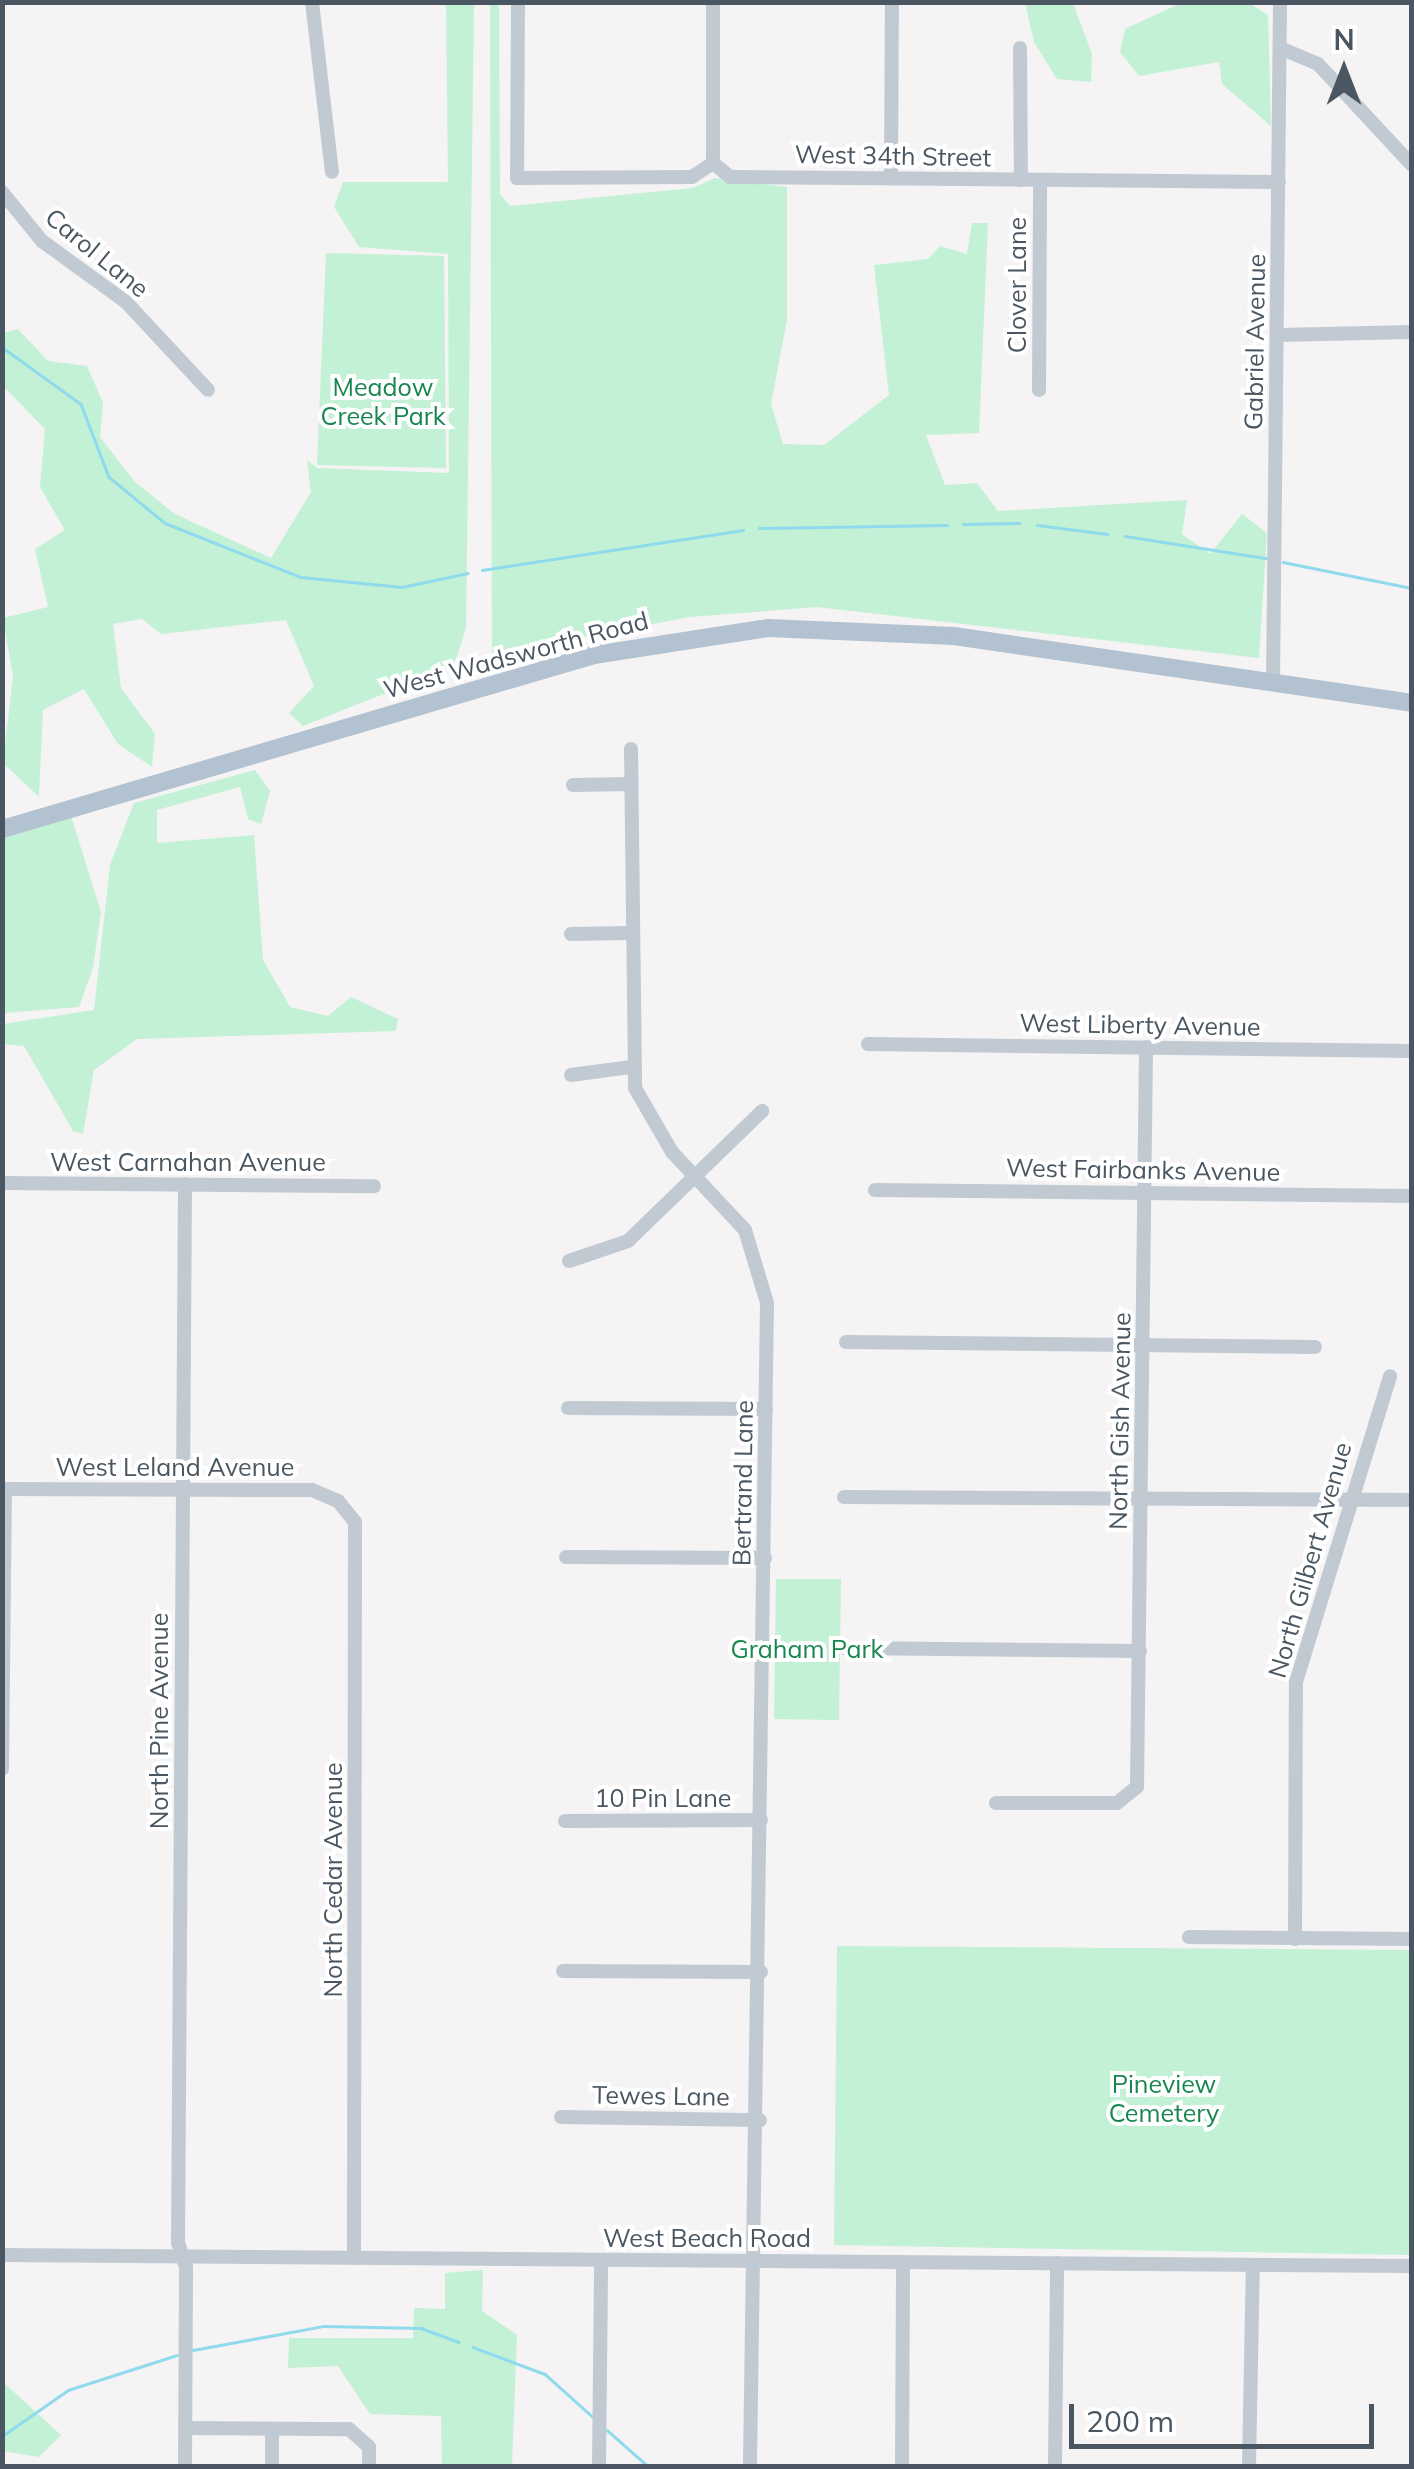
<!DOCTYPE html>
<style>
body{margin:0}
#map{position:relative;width:1414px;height:2469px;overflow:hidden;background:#f5f3f3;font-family:Mulish,sans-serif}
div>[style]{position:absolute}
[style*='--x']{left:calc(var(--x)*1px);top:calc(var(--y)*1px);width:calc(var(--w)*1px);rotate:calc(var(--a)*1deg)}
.green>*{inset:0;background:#c3f1d5}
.stream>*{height:2.5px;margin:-1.25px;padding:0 1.25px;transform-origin:1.25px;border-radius:1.25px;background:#90daee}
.minor>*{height:14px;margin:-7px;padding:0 7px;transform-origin:7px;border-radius:7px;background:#c1cad2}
.major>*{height:18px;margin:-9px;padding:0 9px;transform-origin:9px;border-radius:9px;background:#b3c2d1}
span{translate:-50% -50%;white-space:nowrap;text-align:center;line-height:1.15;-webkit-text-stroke:8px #fff;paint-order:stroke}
.street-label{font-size:25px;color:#4a5661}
.park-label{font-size:25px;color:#17864f}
.frame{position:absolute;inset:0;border:5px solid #4a5661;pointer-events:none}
.north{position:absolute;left:1294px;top:20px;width:100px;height:100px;-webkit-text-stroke:8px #fff;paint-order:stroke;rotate:0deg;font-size:28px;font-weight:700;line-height:40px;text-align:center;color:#4a5661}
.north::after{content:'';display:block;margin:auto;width:35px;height:45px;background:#4a5661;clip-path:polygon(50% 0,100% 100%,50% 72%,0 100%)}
.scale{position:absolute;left:1069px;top:2404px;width:305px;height:45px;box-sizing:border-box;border:5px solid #4a5661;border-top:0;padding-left:12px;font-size:30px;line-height:35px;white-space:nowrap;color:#4a5661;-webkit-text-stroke:8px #fff;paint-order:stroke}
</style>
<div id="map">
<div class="green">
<i style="clip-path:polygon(446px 3px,474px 3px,466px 628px,454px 666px,303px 726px,289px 713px,314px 686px,286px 620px,161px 634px,142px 619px,113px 624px,121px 688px,155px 734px,152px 767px,118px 744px,84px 689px,43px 710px,39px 797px,3px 763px,13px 677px,3px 618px,48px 607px,35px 549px,65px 530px,40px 487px,45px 429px,3px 386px,3px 333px,18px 329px,48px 361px,87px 366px,103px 403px,100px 437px,135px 482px,175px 514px,271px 558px,311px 492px,307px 460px,317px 468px,449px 473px,448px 254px,359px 247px,334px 207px,343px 182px,448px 182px)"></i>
<i style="clip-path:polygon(490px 3px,499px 3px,500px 194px,510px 206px,692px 188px,715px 178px,787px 187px,787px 320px,771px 404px,783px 444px,824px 445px,889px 395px,874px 265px,928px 259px,940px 246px,967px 254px,972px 223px,988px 223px,979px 433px,926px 435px,945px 485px,977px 483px,998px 511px,1187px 500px,1182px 534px,1210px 554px,1242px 514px,1267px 533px,1259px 658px,817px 607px,690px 617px,492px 654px)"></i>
<i style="clip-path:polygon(1025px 3px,1073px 3px,1092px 54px,1091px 82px,1057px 79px,1034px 42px)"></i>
<i style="clip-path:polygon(1181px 3px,1249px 3px,1268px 15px,1271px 126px,1222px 84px,1219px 62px,1139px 76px,1120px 52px,1125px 29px)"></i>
<i style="clip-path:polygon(326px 253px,444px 256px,446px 468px,317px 465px)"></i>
<i style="clip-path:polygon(255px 770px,270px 791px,261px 824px,248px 819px,240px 787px,157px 810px,157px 843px,254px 835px,263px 960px,290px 1007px,328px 1016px,351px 997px,398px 1019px,396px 1031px,137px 1039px,94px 1070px,83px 1134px,73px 1131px,24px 1046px,3px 1044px,3px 1024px,94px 1010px,110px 865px,134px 803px)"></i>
<i style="clip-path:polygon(71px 816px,101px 912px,93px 968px,79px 1007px,3px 1013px,3px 836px)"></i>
<i style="clip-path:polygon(776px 1579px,841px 1579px,839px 1720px,774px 1719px)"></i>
<i style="clip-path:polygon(837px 1946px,1411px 1950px,1411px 2255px,834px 2245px)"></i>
<i style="clip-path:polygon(483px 2270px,482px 2311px,517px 2335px,512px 2466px,442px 2466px,441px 2416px,370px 2414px,338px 2366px,288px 2368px,289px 2338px,413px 2338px,414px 2308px,445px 2309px,445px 2273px)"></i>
<i style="clip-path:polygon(3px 2382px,61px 2435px,39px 2457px,3px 2451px)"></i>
</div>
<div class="stream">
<i style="--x:2;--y:347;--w:97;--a:35.8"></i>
<i style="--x:81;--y:404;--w:78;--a:69"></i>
<i style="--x:109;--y:477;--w:72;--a:39.4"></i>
<i style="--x:165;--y:523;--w:146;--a:21.7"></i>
<i style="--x:301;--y:577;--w:101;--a:5.7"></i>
<i style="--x:402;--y:587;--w:67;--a:-12"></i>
<i style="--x:963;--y:524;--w:56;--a:-1"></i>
<i style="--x:1037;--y:525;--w:71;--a:7.3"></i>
<i style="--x:759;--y:528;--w:188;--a:-0.9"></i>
<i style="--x:1125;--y:536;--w:143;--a:8.9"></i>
<i style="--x:1283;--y:562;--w:132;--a:11.4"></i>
<i style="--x:482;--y:570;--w:264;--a:-8.7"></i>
<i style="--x:473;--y:2347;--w:77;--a:20.6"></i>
<i style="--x:545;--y:2374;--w:63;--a:41.8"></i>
<i style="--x:193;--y:2350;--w:133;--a:-10.4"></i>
<i style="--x:324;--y:2326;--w:97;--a:1.2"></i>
<i style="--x:421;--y:2328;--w:40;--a:20.2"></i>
<i style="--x:607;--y:2430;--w:55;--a:41.3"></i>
<i style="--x:2;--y:2436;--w:80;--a:-34.9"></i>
<i style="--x:68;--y:2390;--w:114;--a:-17.8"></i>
</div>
<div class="minor">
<i style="--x:312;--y:2;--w:171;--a:83.3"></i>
<i style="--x:518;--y:2;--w:176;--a:90.3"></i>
<i style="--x:517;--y:178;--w:175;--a:-0.3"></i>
<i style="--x:692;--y:177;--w:25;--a:-34"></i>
<i style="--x:1020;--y:48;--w:132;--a:89.6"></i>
<i style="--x:1280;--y:48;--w:41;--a:22.8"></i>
<i style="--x:1318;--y:64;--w:138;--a:47.1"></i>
<i style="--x:713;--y:163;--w:22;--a:39"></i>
<i style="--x:730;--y:177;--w:549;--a:0.52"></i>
<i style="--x:713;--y:163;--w:161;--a:-90"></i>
<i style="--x:891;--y:178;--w:176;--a:-89.7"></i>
<i style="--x:2;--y:192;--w:63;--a:50.8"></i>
<i style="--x:42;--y:241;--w:104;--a:36"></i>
<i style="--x:126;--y:302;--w:120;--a:47"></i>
<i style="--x:1278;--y:335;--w:134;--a:-1.3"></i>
<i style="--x:1039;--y:390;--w:209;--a:-89.7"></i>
<i style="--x:1273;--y:683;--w:681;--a:-89.41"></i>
<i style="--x:631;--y:749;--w:339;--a:89.3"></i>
<i style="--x:635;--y:1088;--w:74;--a:60"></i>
<i style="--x:672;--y:1152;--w:107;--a:46.9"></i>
<i style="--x:745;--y:1230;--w:76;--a:73.2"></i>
<i style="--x:767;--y:1303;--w:1163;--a:90.84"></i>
<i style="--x:573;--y:785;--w:57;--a:-1"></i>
<i style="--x:571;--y:934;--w:59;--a:-1"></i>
<i style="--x:868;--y:1044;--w:544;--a:0.74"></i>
<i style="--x:571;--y:1075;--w:61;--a:-7.6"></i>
<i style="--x:2;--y:1183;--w:372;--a:0.5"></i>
<i style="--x:875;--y:1190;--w:537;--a:0.64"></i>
<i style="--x:569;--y:1261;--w:62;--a:-18.7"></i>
<i style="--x:628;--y:1241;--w:187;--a:-44.1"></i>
<i style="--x:846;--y:1342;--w:469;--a:0.6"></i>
<i style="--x:568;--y:1408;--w:198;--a:0.3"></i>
<i style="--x:2;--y:1489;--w:310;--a:0.2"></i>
<i style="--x:312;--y:1490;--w:28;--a:23"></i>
<i style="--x:338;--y:1501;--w:27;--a:51"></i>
<i style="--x:355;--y:1522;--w:736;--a:90.08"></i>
<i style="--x:844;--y:1497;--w:568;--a:0.3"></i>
<i style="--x:566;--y:1557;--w:199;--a:0.3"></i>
<i style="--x:845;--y:1648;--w:295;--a:0.6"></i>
<i style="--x:2;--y:1769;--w:280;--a:-89.4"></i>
<i style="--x:996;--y:1803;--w:121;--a:0"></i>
<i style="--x:1117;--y:1803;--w:26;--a:-39"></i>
<i style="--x:1137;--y:1787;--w:740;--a:-89.3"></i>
<i style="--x:565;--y:1821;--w:196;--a:-0.3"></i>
<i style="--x:1189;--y:1937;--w:223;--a:0.5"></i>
<i style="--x:1295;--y:1939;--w:257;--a:-89.8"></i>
<i style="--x:1296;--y:1682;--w:320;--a:-72.9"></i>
<i style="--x:563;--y:1971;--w:198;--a:0.3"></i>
<i style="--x:561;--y:2117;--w:199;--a:0.9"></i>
<i style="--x:2;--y:2255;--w:1410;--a:0.45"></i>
<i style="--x:186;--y:2428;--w:163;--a:0.4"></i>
<i style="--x:349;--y:2429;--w:27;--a:42"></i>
<i style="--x:369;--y:2447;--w:19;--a:90"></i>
<i style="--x:185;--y:2466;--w:199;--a:-89.7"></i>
<i style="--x:186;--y:2267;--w:25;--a:-108"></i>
<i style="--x:178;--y:2243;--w:1059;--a:-89.62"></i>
<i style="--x:272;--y:2466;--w:37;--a:-90"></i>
<i style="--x:599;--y:2466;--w:206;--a:-89.4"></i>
<i style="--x:902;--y:2466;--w:204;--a:-89.7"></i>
<i style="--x:1055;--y:2466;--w:203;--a:-89.4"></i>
<i style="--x:1249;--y:2466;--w:201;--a:-88.9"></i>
</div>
<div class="major">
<i style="--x:2;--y:829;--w:617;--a:-16.38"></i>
<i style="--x:594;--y:655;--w:176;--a:-8.8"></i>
<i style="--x:768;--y:628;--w:186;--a:2.5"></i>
<i style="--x:954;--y:636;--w:463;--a:8.3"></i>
</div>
<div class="street-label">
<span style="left:893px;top:156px;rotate:1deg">West 34th Street</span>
<span style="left:97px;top:253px;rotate:39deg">Carol Lane</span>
<span style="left:1017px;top:285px;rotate:-90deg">Clover Lane</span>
<span style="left:1255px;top:342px;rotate:-89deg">Gabriel Avenue</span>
<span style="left:516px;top:655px;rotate:-15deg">West Wadsworth Road</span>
<span style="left:1140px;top:1025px;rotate:1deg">West Liberty Avenue</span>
<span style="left:188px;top:1162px">West Carnahan Avenue</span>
<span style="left:1143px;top:1170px;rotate:1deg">West Fairbanks Avenue</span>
<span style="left:1120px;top:1421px;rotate:-89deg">North Gish Avenue</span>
<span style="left:175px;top:1467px">West Leland Avenue</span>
<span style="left:743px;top:1483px;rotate:-89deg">Bertrand Lane</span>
<span style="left:1310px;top:1560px;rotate:-74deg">North Gilbert Avenue</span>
<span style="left:159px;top:1721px;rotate:-90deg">North Pine Avenue</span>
<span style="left:663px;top:1798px">10 Pin Lane</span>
<span style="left:333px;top:1880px;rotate:-90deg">North Cedar Avenue</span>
<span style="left:661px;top:2096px;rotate:1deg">Tewes Lane</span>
<span style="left:707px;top:2238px">West Beach Road</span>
</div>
<div class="park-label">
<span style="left:383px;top:402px">Meadow<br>Creek Park</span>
<span style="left:807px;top:1649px">Graham Park</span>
<span style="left:1164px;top:2099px">Pineview<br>Cemetery</span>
</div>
<div class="frame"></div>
<div class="north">N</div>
<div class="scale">200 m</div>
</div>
